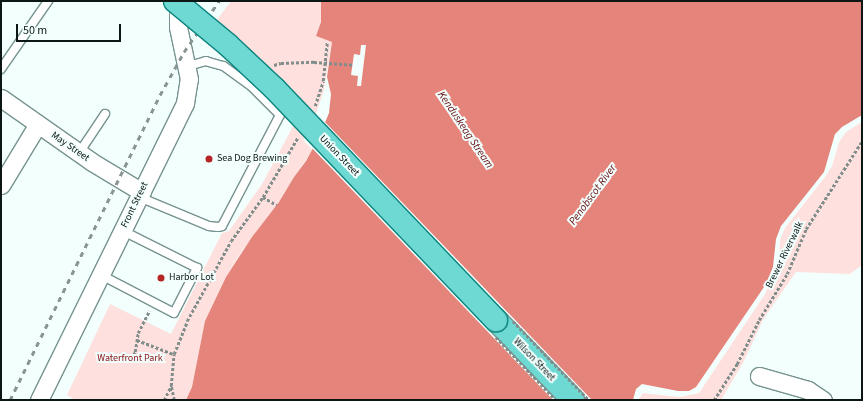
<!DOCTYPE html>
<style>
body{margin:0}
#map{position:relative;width:863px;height:401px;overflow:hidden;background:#f2fffd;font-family:"Source Sans 3",sans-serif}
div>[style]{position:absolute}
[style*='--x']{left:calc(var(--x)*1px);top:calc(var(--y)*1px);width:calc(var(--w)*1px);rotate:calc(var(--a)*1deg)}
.green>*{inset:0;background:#fee1de}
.water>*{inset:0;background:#e5847a}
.pier>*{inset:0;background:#f2fffd}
.path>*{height:2.5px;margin-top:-1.25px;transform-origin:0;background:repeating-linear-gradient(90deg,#818d8b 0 3px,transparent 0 5px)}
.roads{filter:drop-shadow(1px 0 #769390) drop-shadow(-1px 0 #769390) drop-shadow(0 1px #769390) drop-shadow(0 -1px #769390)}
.lane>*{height:8px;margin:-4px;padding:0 4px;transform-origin:4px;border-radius:4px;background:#fff}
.street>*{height:17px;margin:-8.5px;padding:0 8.5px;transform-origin:8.5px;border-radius:8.5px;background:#fff}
.primary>*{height:22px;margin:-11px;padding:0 11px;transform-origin:11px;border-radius:11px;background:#6ed9d3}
.rail>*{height:3px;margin-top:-1.5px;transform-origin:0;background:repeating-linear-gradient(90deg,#899593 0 5px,transparent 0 10px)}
.path-bridge>*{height:2.5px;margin-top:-1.25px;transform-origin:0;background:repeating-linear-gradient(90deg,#818d8b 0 3px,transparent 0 5px)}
.bridges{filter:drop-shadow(1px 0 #0c847d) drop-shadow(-1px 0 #0c847d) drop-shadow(0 1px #0c847d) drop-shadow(0 -1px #0c847d)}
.primary-bridge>*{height:22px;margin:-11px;padding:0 11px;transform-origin:11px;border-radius:11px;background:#6ed9d3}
.dots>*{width:11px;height:11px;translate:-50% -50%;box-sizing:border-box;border:2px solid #f2fffd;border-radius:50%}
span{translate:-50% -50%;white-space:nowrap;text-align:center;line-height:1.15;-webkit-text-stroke:4px #f2fffd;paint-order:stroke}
.street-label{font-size:10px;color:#0b1615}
.poi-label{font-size:10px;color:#0b1615}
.left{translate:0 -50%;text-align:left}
.park-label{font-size:10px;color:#881215}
.water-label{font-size:11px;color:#640b0d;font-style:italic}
.frame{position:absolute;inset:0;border:2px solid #0b1615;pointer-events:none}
.scale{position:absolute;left:16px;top:24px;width:105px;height:18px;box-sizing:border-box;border:2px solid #0b1615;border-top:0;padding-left:5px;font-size:12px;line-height:14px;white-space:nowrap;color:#0b1615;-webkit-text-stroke:3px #f2fffd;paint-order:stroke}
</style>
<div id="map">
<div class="green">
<i style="clip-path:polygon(231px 1px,321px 1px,321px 22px,316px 36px,332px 42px,324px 90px,315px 117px,303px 140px,313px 150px,294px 177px,279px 202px,240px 254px,226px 277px,205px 321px,192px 387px,186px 400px,71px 400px,72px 398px,67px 395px,110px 304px,171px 334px,222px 233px,229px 231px,262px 184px,304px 106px,216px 21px)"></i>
<i style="clip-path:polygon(862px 122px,862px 265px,850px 274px,796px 272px,764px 318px,743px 363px,721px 400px,638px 400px,643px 393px,680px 397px,699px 393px,765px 294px,779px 262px,780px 240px,785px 228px,825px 177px,832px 166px,839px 142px,846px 132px)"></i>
</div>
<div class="water">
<i style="clip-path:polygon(321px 1px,862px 1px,862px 115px,842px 127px,835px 134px,824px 172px,781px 226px,776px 239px,773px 267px,766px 284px,696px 387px,689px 391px,678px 391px,642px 384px,636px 389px,633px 400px,186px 400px,192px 387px,205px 321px,226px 277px,252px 237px,279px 202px,294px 177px,306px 161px,318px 139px,329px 113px,331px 94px,327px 77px,332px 42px,316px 36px,321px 22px)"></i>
</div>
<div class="pier">
<i style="clip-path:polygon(361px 45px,366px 45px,361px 86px,357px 86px,358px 76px,351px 75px,354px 54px,360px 55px)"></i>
<i style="clip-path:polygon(324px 121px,592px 400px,553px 400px,312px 148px)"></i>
</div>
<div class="path">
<i style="--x:274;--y:65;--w:7;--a:-16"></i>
<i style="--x:281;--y:63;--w:33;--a:-2"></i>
<i style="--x:314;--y:62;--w:39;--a:4"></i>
<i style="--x:315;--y:106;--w:26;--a:-72"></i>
<i style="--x:323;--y:81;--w:39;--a:-84"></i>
<i style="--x:263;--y:197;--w:16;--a:30"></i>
<i style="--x:137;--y:340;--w:40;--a:21"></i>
<i style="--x:131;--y:359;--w:8;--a:-60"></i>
<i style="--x:135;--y:352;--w:19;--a:-81"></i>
<i style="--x:138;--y:333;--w:25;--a:-63"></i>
<i style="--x:164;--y:400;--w:16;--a:-63"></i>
<i style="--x:174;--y:400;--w:14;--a:-102"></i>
<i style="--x:171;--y:386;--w:32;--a:-85"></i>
<i style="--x:174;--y:354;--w:35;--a:-68"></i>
<i style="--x:187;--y:321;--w:91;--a:-61.2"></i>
<i style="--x:231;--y:241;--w:54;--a:-54"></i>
<i style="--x:263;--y:197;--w:69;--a:-59.7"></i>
<i style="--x:714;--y:400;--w:43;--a:-57.4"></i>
<i style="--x:737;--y:364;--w:49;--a:-63.4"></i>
<i style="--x:759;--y:320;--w:54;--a:-58.7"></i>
<i style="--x:787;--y:274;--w:49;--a:-67.1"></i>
<i style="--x:806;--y:229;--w:104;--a:-57.5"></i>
</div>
<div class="roads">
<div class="lane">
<i style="--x:1;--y:69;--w:83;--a:-55.3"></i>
<i style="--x:79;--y:153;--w:47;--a:-56.3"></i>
<i style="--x:139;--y:197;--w:76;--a:22.5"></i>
<i style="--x:209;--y:226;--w:9;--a:6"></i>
<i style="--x:218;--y:227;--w:4;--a:-14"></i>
<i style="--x:222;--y:226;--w:125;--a:-62.4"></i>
<i style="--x:280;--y:115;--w:41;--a:-135"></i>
<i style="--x:251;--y:86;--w:34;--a:-144"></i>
<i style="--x:223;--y:66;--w:18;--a:-164"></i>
<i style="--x:206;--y:61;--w:19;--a:164"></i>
<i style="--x:101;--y:275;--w:82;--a:27.5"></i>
<i style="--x:174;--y:313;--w:51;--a:-62.9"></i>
<i style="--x:197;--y:268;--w:83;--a:-153.4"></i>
</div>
<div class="street">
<i style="--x:1;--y:98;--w:111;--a:35.1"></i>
<i style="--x:92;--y:162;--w:58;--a:31"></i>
<i style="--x:1;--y:185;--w:71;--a:-58.8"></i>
<i style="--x:759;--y:376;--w:51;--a:15.9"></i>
<i style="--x:808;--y:390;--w:18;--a:34"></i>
<i style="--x:39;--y:400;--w:331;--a:-63.8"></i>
<i style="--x:185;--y:103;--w:24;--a:-81"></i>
<i style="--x:189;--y:79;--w:53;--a:-101.9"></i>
<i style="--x:178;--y:27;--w:16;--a:-90"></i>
<i style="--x:178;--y:11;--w:10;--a:-73"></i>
</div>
<div class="primary">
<i style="--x:496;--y:320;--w:111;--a:46.1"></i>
</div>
</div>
<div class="rail">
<i style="--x:10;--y:400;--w:340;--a:-63.8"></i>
<i style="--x:160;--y:95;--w:49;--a:-60.8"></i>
<i style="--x:184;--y:52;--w:62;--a:-55.5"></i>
</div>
<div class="path-bridge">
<i style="--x:513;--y:321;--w:110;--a:46.1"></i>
<i style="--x:496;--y:337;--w:87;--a:46.4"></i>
</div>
<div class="bridges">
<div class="primary-bridge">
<i style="--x:175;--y:1;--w:69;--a:39.7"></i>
<i style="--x:228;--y:45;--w:64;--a:43.1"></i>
<i style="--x:275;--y:89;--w:320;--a:46.3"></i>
</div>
</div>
<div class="dots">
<i style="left:209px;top:159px;background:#b52525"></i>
<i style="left:161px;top:278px;background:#b52525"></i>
</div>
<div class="street-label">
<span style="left:70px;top:147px;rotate:35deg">May Street</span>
<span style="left:339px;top:156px;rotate:46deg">Union Street</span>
<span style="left:135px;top:205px;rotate:-64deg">Front Street</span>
<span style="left:785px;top:255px;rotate:-64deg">Brewer Riverwalk</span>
<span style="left:534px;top:360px;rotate:46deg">Wilson Street</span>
</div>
<div class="poi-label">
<span class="left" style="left:217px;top:159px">Sea Dog Brewing</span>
<span class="left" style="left:169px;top:278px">Harbor Lot</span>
</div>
<div class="park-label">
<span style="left:130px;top:359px">Waterfront Park</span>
</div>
<div class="water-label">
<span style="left:465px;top:130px;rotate:56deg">Kenduskeag Stream</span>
<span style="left:593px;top:195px;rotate:-54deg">Penobscot River</span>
</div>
<div class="frame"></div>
<div class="scale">50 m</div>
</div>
